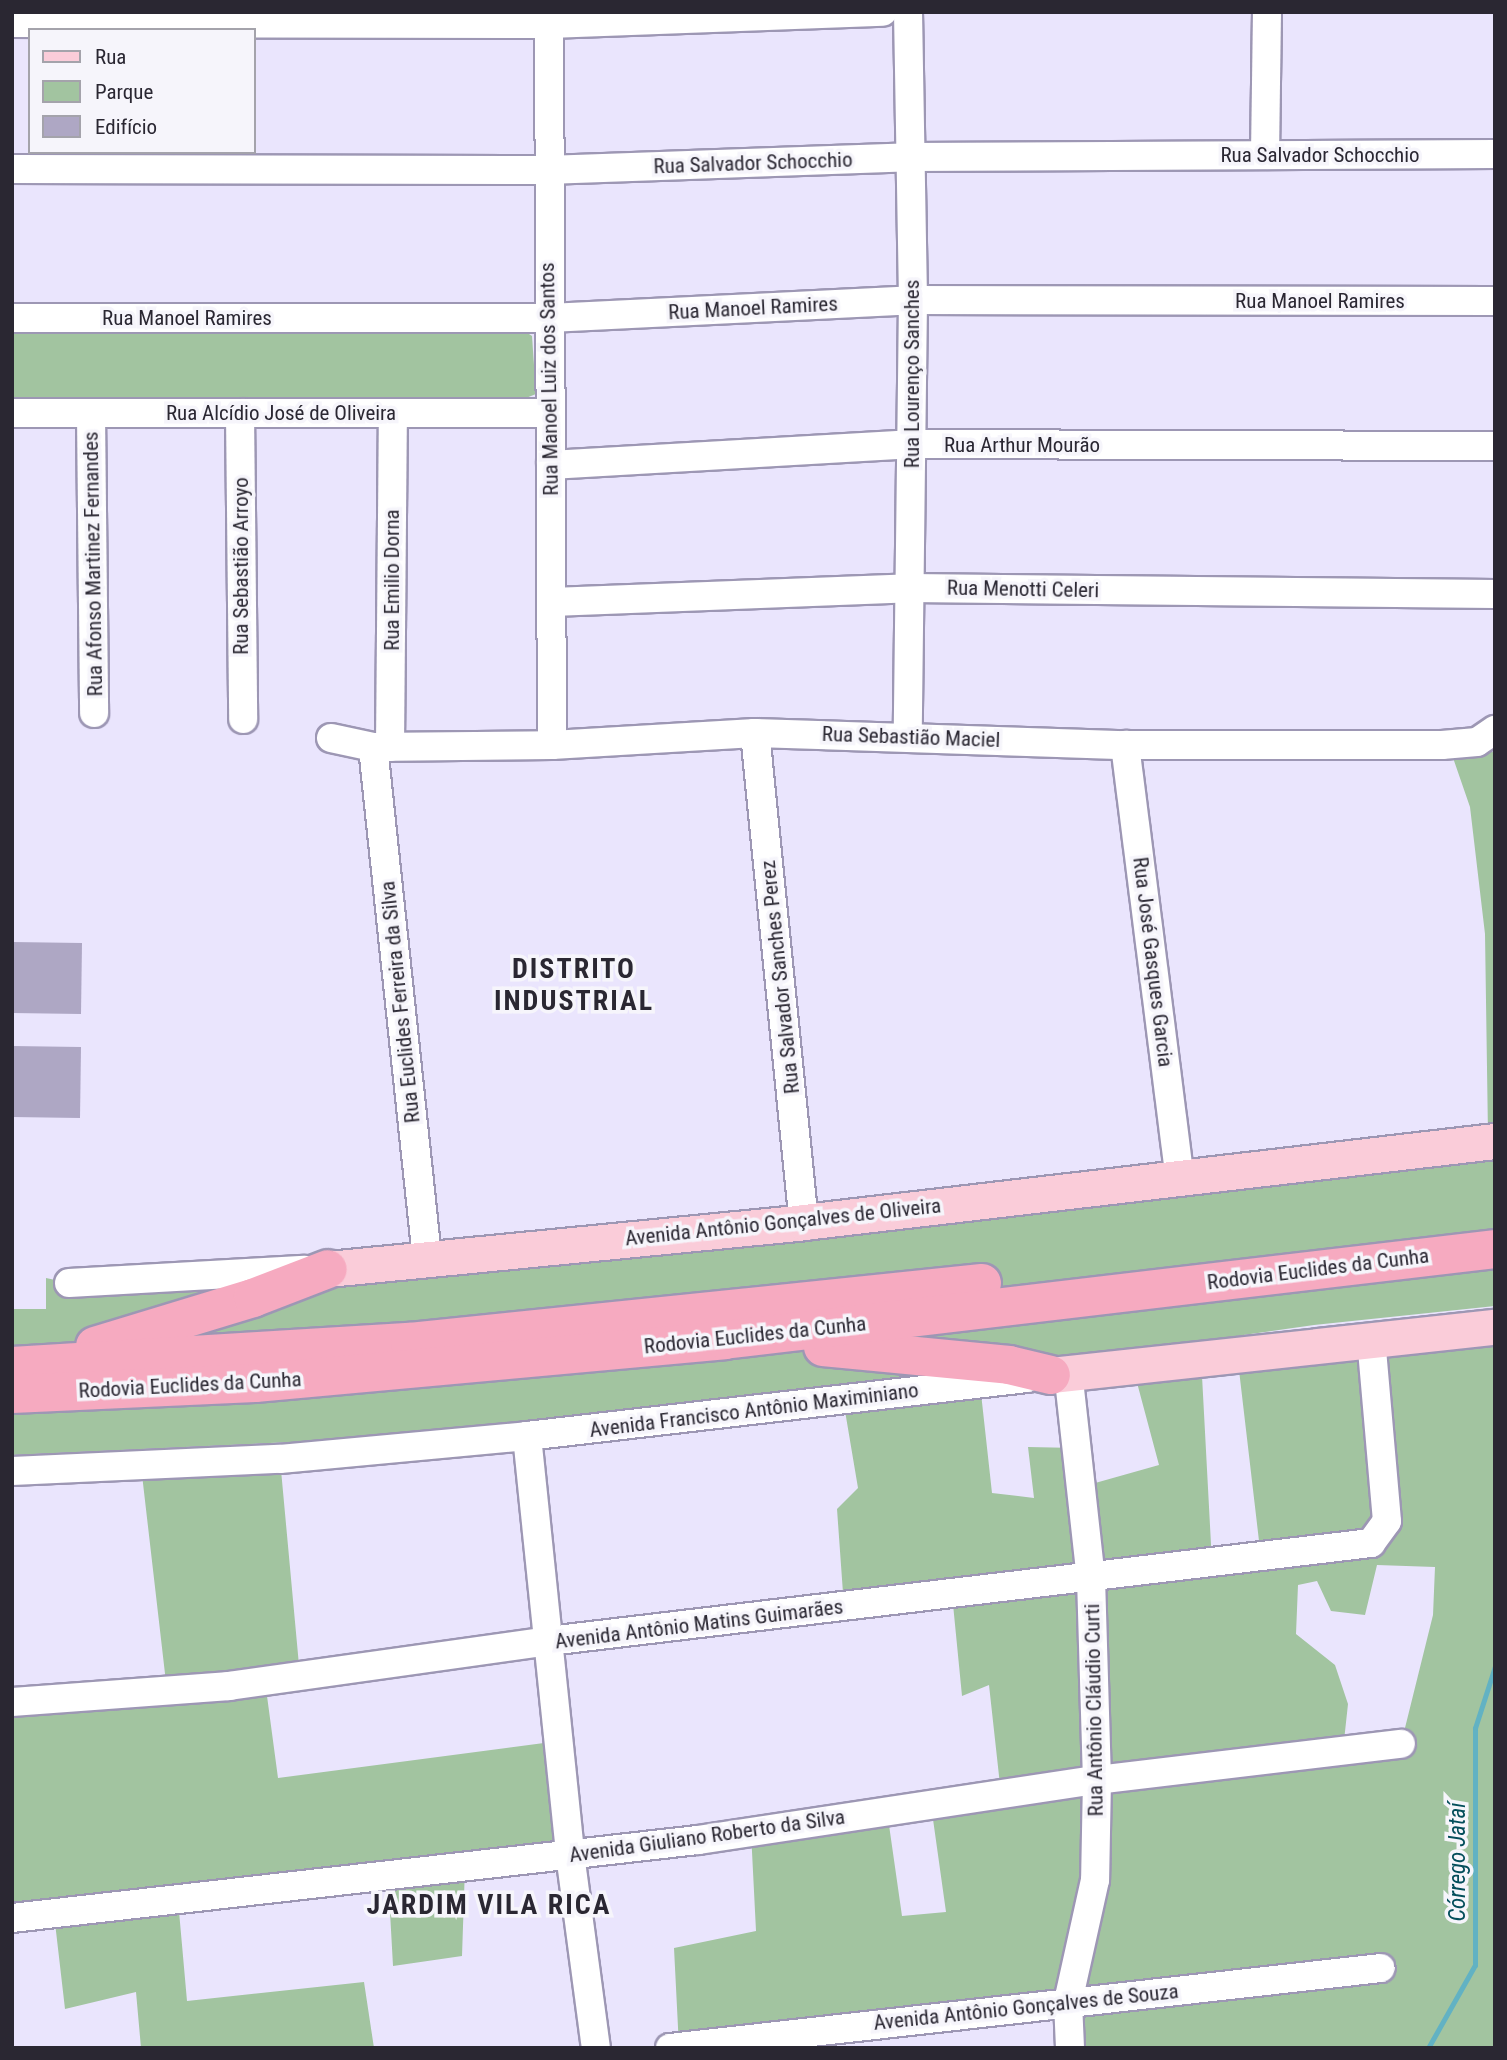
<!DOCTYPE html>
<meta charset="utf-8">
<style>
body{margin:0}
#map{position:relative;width:1507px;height:2060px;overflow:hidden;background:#eae5fd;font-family:"Roboto Condensed",sans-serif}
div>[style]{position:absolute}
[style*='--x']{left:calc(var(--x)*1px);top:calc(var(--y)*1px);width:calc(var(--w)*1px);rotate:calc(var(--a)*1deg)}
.green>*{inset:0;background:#a2c4a0}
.stream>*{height:5px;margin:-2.5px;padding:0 2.5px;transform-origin:2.5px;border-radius:2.5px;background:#62b2c3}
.building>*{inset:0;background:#aea7c4}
.roads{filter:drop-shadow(2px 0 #9d97b4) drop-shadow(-2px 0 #9d97b4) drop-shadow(0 2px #9d97b4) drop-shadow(0 -2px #9d97b4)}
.minor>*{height:28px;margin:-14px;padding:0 14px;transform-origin:14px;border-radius:14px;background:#fff}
.major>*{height:35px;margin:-17.5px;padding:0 17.5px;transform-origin:17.5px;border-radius:17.5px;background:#faccd9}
.highway>*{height:38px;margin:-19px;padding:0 19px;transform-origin:19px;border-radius:19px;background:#f6aac0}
span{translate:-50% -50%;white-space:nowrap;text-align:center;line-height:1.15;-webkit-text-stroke:7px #f6f5fb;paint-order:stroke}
.street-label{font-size:21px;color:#2a2732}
.water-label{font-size:23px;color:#034e5b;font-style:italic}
.district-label{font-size:28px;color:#2a2732;font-weight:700;letter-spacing:2px}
.frame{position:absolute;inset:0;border:14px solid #2a2732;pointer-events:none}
.legend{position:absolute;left:28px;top:28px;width:228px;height:126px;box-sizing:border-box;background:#f6f5fb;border:2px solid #a4a3ab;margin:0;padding:9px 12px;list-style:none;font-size:21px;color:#2a2732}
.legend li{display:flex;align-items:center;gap:14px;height:35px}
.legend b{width:35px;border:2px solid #a4a3ab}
</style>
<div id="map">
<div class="green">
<i style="clip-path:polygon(12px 328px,520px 328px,532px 336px,536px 394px,516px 402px,12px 401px)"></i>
<i style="clip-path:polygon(1451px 752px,1495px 752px,1495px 1134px,1488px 1135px,1485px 934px,1470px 807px)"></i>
<i style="clip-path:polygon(1495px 1156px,1495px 1306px,1314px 1325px,967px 1374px,420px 1436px,12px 1455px,12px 1309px,46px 1309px,46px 1278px,69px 1283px,1109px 1198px,1319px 1180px)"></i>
<i style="clip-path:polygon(evenodd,1495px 1327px,1495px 2048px,1070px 2048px,1068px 2003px,679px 2047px,674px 1948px,756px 1931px,751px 1832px,887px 1811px,902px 1916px,946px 1912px,931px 1805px,1001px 1794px,989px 1685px,962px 1696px,952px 1594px,844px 1607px,837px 1509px,858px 1488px,843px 1399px,980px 1384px,992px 1493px,1034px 1498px,1028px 1447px,1077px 1448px,1081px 1487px,1159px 1465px,1132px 1364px,1201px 1357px,1212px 1563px,1261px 1558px,1237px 1353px,1495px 1327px,1377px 1565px,1435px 1567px,1433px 1615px,1401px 1744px,1343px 1750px,1348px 1704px,1335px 1665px,1296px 1634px,1298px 1585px,1317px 1581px,1331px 1611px,1365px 1615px,1377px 1565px)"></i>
<i style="clip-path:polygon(280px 1459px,300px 1676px,265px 1681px,278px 1778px,559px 1741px,570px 1854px,465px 1867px,462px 1956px,393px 1966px,388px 1876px,178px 1900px,187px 2001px,364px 1982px,374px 2048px,141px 2048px,136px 1992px,65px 2009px,54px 1914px,12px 1918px,12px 1702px,167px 1691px,141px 1466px)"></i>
</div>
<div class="stream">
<i style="--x:1428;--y:2048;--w:95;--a:-60.5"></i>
<i style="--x:1475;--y:1965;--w:237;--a:-90"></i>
<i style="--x:1475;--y:1728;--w:65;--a:-72.1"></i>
</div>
<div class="building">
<i style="clip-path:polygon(12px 942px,82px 943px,81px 1014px,12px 1013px)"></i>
<i style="clip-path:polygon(12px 1046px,81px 1047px,80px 1118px,12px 1117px)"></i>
</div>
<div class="roads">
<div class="minor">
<i style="--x:549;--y:12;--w:733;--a:89.77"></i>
<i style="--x:908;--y:12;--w:288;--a:89"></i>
<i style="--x:913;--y:300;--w:436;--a:90.7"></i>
<i style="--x:12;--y:23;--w:537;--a:0.11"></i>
<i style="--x:549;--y:24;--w:334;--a:-2.1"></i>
<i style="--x:1265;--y:155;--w:143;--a:-89.2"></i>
<i style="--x:12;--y:169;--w:534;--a:0.11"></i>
<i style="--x:546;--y:170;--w:364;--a:-2"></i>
<i style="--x:910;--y:157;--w:585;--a:-0.29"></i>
<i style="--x:12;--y:318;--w:537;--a:0"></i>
<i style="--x:549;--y:318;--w:364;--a:-2.8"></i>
<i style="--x:913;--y:300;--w:582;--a:0.1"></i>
<i style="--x:12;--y:413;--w:539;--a:0"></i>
<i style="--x:240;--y:413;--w:306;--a:89.4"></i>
<i style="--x:91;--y:414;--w:299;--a:89.4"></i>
<i style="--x:551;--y:465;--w:363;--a:-3.3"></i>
<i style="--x:913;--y:444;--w:582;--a:0.2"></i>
<i style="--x:552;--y:602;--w:358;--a:-2.2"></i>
<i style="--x:910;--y:588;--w:585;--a:0.59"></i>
<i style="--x:755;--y:733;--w:491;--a:84.3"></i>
<i style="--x:331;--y:738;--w:43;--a:12.1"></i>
<i style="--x:373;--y:747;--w:179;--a:-0.6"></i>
<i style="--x:552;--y:745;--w:203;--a:-3.4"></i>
<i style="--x:755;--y:733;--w:370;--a:1.9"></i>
<i style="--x:1125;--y:745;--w:317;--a:0"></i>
<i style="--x:1442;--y:745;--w:35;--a:-5"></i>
<i style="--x:1477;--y:742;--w:22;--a:-34"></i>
<i style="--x:1125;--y:745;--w:437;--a:82.8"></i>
<i style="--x:373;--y:747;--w:513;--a:83.96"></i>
<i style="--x:390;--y:747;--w:334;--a:-89.5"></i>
<i style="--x:69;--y:1283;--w:236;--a:-3.2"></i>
<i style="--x:1068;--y:1371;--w:208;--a:83.7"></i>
<i style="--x:1091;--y:1578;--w:202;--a:88.3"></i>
<i style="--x:1097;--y:1780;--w:100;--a:91.1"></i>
<i style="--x:1095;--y:1880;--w:125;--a:102.5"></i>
<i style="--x:1068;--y:2002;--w:46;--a:87.5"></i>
<i style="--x:527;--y:1436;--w:420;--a:84.1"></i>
<i style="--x:570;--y:1854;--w:196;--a:82.4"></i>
<i style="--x:12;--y:1471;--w:268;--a:-2.6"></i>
<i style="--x:280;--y:1459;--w:248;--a:-5.3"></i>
<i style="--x:527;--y:1436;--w:503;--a:-6.62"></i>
<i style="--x:12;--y:1702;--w:218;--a:-4.2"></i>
<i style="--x:229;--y:1686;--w:323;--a:-8"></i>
<i style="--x:549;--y:1641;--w:828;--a:-6.8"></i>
<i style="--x:1371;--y:1543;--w:27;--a:-54"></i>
<i style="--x:1387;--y:1521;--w:183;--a:-95"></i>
<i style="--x:12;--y:1918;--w:690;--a:-6.49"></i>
<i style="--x:698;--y:1840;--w:403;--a:-8.6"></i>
<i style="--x:1097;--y:1780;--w:306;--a:-6.8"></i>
<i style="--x:670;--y:2048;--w:715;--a:-6.42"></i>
</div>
<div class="major">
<i style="--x:328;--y:1269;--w:478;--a:-5.6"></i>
<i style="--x:804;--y:1222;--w:696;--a:-6.69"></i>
<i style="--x:1051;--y:1375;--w:447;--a:-6.2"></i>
</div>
<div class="highway">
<i style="--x:95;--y:1346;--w:165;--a:-16.9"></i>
<i style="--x:253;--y:1298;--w:80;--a:-21.1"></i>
<i style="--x:823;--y:1347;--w:187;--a:5.5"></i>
<i style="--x:1009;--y:1365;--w:43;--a:13.4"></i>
<i style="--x:12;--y:1366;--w:399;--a:-3.5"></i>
<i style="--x:410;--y:1342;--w:575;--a:-5.89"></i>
<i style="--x:12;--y:1394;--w:243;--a:-2.6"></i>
<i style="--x:255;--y:1383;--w:471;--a:-5.2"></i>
<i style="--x:724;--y:1340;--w:776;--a:-6.73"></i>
</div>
</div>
<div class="street-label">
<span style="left:1320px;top:155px">Rua Salvador Schocchio</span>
<span style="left:753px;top:163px;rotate:-2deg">Rua Salvador Schocchio</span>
<span style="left:1320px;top:301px">Rua Manoel Ramires</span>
<span style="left:753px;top:308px;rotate:-3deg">Rua Manoel Ramires</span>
<span style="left:187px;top:318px">Rua Manoel Ramires</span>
<span style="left:912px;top:374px;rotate:-90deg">Rua Lourenço Sanches</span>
<span style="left:549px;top:379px;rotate:-91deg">Rua Manoel Luiz dos Santos</span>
<span style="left:281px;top:413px">Rua Alcídio José de Oliveira</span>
<span style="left:1022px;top:445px">Rua Arthur Mourão</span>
<span style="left:93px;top:564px;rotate:-91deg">Rua Afonso Martinez Fernandes</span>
<span style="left:241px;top:566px;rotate:-90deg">Rua Sebastião Arroyo</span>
<span style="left:392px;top:580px;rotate:-90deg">Rua Emilio Dorna</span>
<span style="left:1023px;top:589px;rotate:1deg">Rua Menotti Celeri</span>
<span style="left:911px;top:737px;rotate:2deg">Rua Sebastião Maciel</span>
<span style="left:1153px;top:962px;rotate:83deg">Rua José Gasques Garcia</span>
<span style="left:780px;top:977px;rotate:-96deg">Rua Salvador Sanches Perez</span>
<span style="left:400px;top:1002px;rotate:-96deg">Rua Euclides Ferreira da Silva</span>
<span style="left:783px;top:1222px;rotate:-6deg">Avenida Antônio Gonçalves de Oliveira</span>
<span style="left:1318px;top:1269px;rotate:-7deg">Rodovia Euclides da Cunha</span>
<span style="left:755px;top:1335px;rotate:-6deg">Rodovia Euclides da Cunha</span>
<span style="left:190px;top:1385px;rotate:-3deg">Rodovia Euclides da Cunha</span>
<span style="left:754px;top:1410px;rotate:-7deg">Avenida Francisco Antônio Maximiniano</span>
<span style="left:699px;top:1624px;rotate:-7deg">Avenida Antônio Matins Guimarães</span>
<span style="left:1094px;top:1710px;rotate:-91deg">Rua Antônio Cláudio Curti</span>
<span style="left:707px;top:1836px;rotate:-8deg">Avenida Giuliano Roberto da Silva</span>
<span style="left:1026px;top:2007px;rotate:-6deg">Avenida Antônio Gonçalves de Souza</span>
</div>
<div class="water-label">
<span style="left:1458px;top:1862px;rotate:-90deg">Córrego Jataí</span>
</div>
<div class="district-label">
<span style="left:574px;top:985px">DISTRITO<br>INDUSTRIAL</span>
<span style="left:489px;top:1905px">JARDIM VILA RICA</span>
</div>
<div class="frame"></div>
<ul class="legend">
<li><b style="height:9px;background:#faccd9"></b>Rua</li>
<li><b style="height:19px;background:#a2c4a0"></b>Parque</li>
<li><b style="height:19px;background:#aea7c4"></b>Edifício</li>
</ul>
</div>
